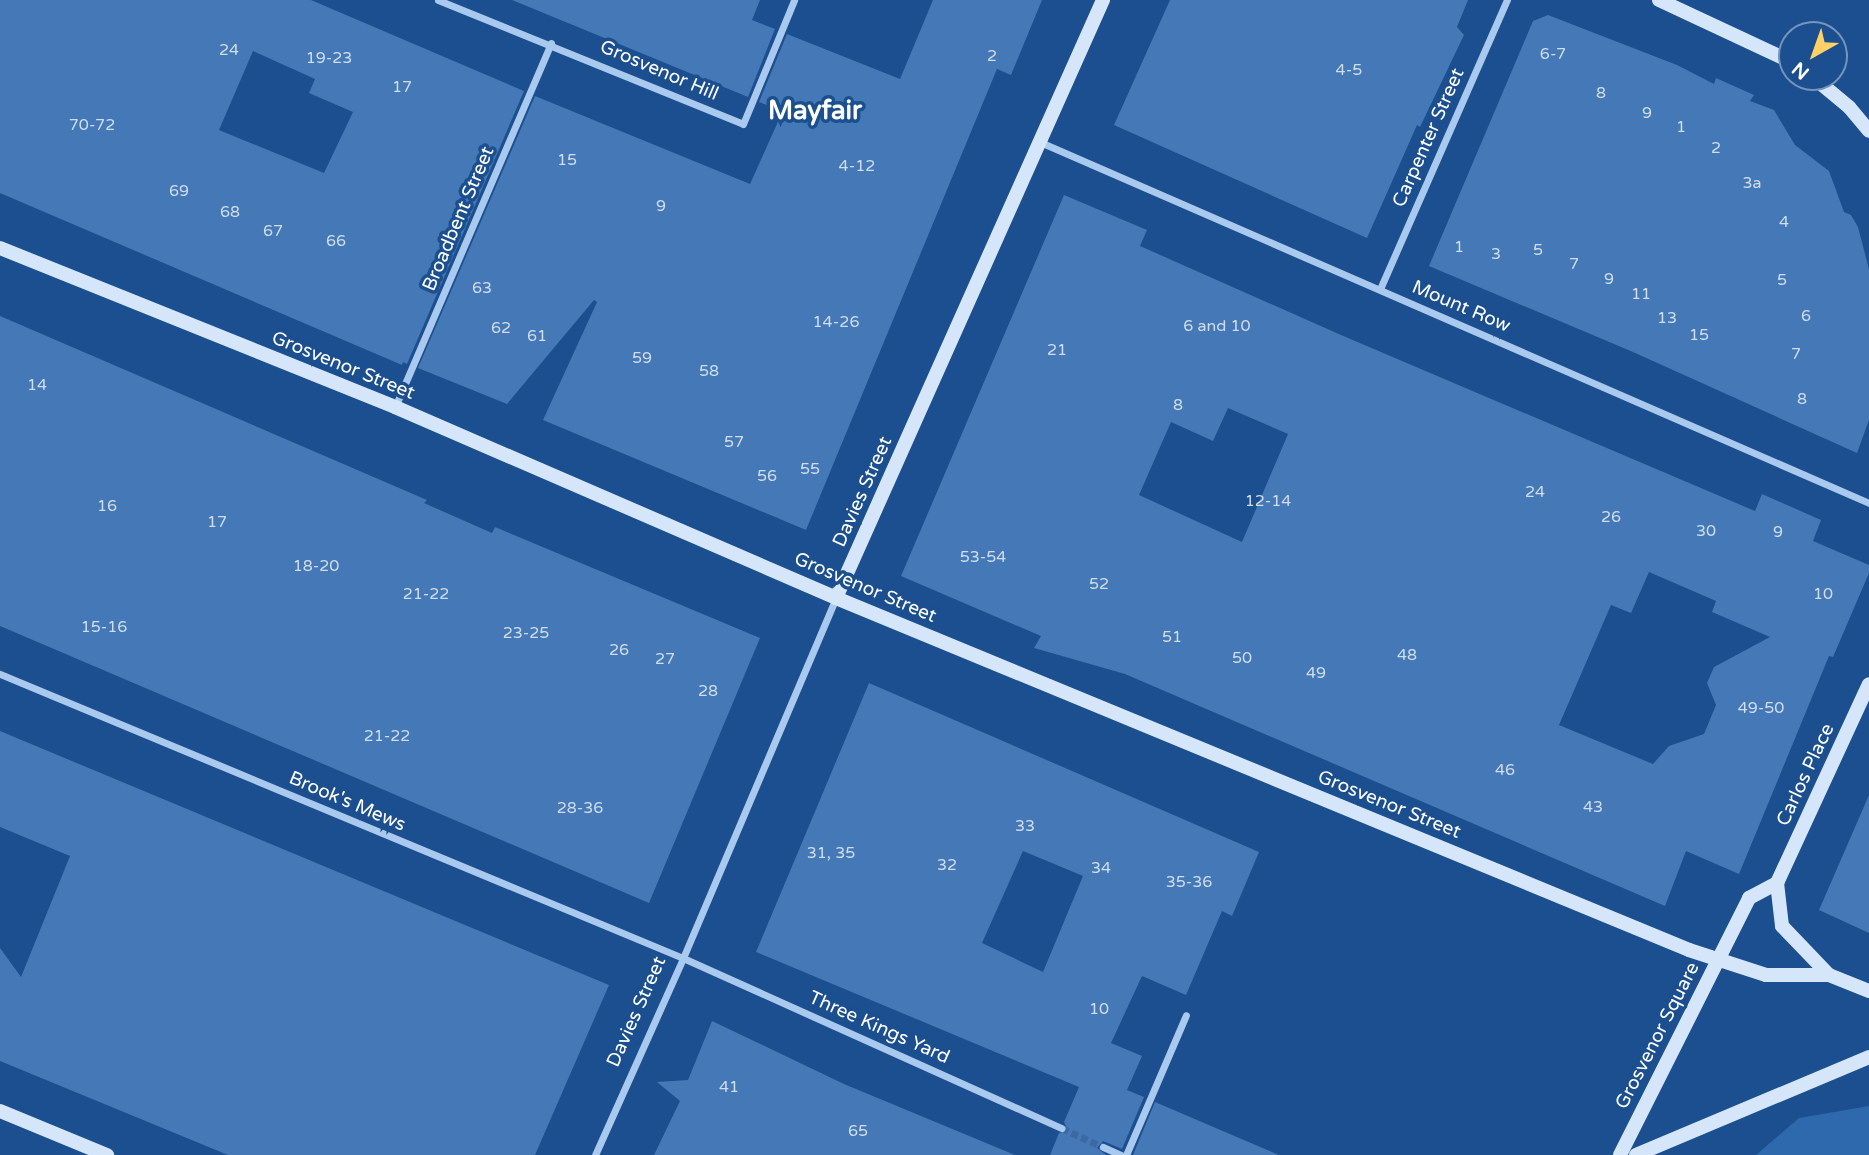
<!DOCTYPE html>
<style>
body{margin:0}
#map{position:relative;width:1869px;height:1155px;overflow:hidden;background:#1b4f8f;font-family:"Varela Round",sans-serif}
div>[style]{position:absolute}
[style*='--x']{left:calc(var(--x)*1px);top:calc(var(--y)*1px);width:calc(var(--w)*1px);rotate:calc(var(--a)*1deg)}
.green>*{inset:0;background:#2e69ad}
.building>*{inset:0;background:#4478b7}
.street-tunnel>*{height:7px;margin-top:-3.5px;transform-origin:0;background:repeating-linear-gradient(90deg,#3d69a0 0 7px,transparent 0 10.5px)}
.street>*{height:7px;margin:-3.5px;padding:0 3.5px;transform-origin:3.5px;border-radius:3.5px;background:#a9c9ee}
.secondary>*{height:14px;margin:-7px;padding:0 7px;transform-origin:7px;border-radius:7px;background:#d6e6fa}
span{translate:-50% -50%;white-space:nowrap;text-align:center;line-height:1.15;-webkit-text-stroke:7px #1b4f8f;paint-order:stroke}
.number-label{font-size:16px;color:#d0dded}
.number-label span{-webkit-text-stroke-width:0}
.street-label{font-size:19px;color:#fff}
.district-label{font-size:26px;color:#fff;font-weight:700}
.north{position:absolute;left:1778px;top:21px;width:70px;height:70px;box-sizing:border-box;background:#1b4f8f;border:2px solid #7695bc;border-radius:50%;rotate:220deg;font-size:19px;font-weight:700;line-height:28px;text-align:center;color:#fff}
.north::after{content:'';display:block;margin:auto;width:24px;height:32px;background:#ffd166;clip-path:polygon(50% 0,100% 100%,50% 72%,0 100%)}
</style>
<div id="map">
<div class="green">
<i style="clip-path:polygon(1869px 1106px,1869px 1155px,1756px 1155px,1799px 1118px)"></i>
</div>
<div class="building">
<i style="clip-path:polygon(evenodd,0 0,311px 0,524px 91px,407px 364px,403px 362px,402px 365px,0 193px,0 0,253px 51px,315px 79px,309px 93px,353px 112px,324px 173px,219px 130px,253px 51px)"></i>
<i style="clip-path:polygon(512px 0,760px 0,752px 20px,775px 29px,748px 97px)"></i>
<i style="clip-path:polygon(933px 0,1042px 0,1011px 75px,997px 69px,806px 530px,543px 420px,597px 302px,594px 300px,507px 404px,418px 368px,535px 96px,750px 184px,777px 124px,780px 110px,759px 102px,787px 34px,900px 79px)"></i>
<i style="clip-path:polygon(1170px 0,1468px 0,1457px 27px,1464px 35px,1420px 127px,1417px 125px,1367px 238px,1114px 125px)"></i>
<i style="clip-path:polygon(1548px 15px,1677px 65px,1714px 84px,1716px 78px,1754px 95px,1750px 101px,1774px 110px,1795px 145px,1829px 171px,1844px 212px,1851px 215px,1858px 227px,1869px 269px,1869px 420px,1857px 453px,1633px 352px,1429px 266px,1533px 21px)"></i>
<i style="clip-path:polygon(evenodd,1064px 195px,1147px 230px,1140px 246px,1341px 335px,1755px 511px,1762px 494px,1821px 520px,1813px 541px,1869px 565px,1869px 573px,1833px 657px,1829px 656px,1739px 874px,1686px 851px,1665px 906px,1125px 674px,1034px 648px,1041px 636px,901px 576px,1064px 195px,1228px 408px,1288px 434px,1242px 542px,1139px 495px,1171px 422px,1213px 441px,1228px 408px,1064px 195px,1649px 572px,1716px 601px,1712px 612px,1770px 637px,1714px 667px,1707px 683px,1716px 705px,1704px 734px,1669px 746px,1653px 764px,1559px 725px,1611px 605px,1631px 613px,1649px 572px)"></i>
<i style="clip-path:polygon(0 316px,427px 500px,424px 503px,492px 533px,495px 527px,760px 638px,649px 903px,0 626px)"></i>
<i style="clip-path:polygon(evenodd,869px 683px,1259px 852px,1232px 916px,1222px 911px,1186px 995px,1142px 976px,1111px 1043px,1142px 1056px,1127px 1090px,1144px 1097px,1122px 1149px,1103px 1141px,1097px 1148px,1106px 1155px,1050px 1155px,1059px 1133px,1068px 1130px,1064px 1122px,1079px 1087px,756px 952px,869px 683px,1023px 851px,1083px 876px,1043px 972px,982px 943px,1023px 851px)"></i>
<i style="clip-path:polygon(0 731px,609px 985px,535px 1155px,228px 1155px,0 1061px,0 948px,21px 977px,70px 856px,0 827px)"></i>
<i style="clip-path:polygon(1869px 795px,1869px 933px,1819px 910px)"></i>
<i style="clip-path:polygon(712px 1021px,844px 1084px,1015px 1155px,654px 1155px,680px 1101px,657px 1082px,688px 1080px)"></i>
<i style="clip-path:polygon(1155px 1102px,1279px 1155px,1133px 1155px)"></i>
</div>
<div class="street-tunnel">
<i style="--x:1062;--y:1128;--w:45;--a:24.9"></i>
</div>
<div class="street">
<i style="--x:438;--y:0;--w:329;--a:22.1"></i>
<i style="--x:743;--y:124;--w:134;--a:-67.6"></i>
<i style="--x:1040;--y:142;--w:904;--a:23.53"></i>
<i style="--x:1380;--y:289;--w:316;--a:-66.3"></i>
<i style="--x:395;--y:407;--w:396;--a:-66.8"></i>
<i style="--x:0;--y:674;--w:740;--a:22.58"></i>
<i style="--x:683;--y:958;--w:415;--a:24.2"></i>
<i style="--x:1103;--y:1147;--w:20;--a:24"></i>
<i style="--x:595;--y:1155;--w:216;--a:-65.9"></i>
<i style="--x:683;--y:958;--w:391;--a:-67"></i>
<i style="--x:1126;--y:1155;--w:152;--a:-66.8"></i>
</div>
<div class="secondary">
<i style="--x:1659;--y:0;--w:147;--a:25"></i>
<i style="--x:1813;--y:77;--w:47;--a:39.8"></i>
<i style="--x:1849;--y:107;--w:31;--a:50"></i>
<i style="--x:0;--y:248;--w:426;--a:21.9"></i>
<i style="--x:395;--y:407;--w:481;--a:23.4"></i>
<i style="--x:836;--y:598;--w:923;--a:22.42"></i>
<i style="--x:1689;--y:950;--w:81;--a:18"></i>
<i style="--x:1766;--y:975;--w:63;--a:0"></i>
<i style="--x:1829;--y:975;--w:43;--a:21.8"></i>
<i style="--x:836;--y:598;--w:655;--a:-65.94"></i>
<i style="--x:1829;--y:975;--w:68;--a:-133.8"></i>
<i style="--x:1782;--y:926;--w:43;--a:-96.6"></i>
<i style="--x:1777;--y:883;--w:219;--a:-65.2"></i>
<i style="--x:0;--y:1111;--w:116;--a:22.4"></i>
<i style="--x:1620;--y:1155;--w:288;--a:-63.3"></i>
<i style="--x:1749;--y:898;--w:32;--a:-28"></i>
<i style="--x:1636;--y:1155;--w:253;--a:-22.8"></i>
</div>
<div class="number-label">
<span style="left:229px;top:50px">24</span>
<span style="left:1553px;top:54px">6-7</span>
<span style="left:992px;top:56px">2</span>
<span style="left:329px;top:58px">19-23</span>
<span style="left:1349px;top:70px">4-5</span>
<span style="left:402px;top:87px">17</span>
<span style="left:1601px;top:93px">8</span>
<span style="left:1647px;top:113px">9</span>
<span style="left:92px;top:125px">70-72</span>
<span style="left:1681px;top:127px">1</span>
<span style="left:1716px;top:148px">2</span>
<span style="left:567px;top:160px">15</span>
<span style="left:857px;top:166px">4-12</span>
<span style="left:1752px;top:183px">3a</span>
<span style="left:179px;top:191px">69</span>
<span style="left:661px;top:206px">9</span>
<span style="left:230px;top:212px">68</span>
<span style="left:1784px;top:222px">4</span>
<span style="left:273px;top:231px">67</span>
<span style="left:336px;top:241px">66</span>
<span style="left:1459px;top:247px">1</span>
<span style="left:1538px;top:250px">5</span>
<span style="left:1496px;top:254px">3</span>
<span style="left:1574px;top:264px">7</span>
<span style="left:1609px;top:279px">9</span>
<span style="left:1782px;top:280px">5</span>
<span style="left:482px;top:288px">63</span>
<span style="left:1641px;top:294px">11</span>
<span style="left:1806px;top:316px">6</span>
<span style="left:1667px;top:318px">13</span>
<span style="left:836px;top:322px">14-26</span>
<span style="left:1217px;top:326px">6 and 10</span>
<span style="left:501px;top:328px">62</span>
<span style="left:1699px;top:335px">15</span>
<span style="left:537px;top:336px">61</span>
<span style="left:1057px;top:350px">21</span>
<span style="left:1796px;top:354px">7</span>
<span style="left:642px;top:358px">59</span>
<span style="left:709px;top:371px">58</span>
<span style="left:37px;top:385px">14</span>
<span style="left:1802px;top:399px">8</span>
<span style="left:1178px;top:405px">8</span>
<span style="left:734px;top:442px">57</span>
<span style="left:810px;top:469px">55</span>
<span style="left:767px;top:476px">56</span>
<span style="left:1535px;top:492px">24</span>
<span style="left:1268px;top:501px">12-14</span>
<span style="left:107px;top:506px">16</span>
<span style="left:1611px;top:517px">26</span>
<span style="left:217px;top:522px">17</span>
<span style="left:1706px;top:531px">30</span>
<span style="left:1778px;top:532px">9</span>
<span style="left:983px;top:557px">53-54</span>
<span style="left:316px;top:566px">18-20</span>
<span style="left:1099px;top:584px">52</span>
<span style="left:426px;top:594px">21-22</span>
<span style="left:1823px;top:594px">10</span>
<span style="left:104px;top:627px">15-16</span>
<span style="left:526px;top:633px">23-25</span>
<span style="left:1172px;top:637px">51</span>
<span style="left:619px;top:650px">26</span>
<span style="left:1407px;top:655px">48</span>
<span style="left:1242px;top:658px">50</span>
<span style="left:665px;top:659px">27</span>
<span style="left:1316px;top:673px">49</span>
<span style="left:708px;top:691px">28</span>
<span style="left:1761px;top:708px">49-50</span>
<span style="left:387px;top:736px">21-22</span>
<span style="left:1505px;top:770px">46</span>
<span style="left:1593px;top:807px">43</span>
<span style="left:580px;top:808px">28-36</span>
<span style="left:1025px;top:826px">33</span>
<span style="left:831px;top:853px">31, 35</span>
<span style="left:947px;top:865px">32</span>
<span style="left:1101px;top:868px">34</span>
<span style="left:1189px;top:882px">35-36</span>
<span style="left:1099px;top:1009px">10</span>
<span style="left:729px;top:1087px">41</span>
<span style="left:858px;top:1131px">65</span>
</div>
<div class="street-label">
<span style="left:659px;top:71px;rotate:23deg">Grosvenor Hill</span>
<span style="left:1429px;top:138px;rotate:-66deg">Carpenter Street</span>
<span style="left:459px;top:219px;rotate:-67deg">Broadbent Street</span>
<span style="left:1461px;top:307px;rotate:23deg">Mount Row</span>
<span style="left:343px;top:366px;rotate:22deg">Grosvenor Street</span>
<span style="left:863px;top:492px;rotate:-66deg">Davies Street</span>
<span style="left:865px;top:588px;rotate:23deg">Grosvenor Street</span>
<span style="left:1806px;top:775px;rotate:-65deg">Carlos Place</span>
<span style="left:347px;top:802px;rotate:23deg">Brook's Mews</span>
<span style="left:1389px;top:805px;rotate:22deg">Grosvenor Street</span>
<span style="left:637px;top:1012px;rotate:-66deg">Davies Street</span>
<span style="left:879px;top:1028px;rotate:24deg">Three Kings Yard</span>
<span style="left:1658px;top:1036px;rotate:-63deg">Grosvenor Square</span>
</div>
<div class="district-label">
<span style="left:815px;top:111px">Mayfair</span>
</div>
<div class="north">N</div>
</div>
